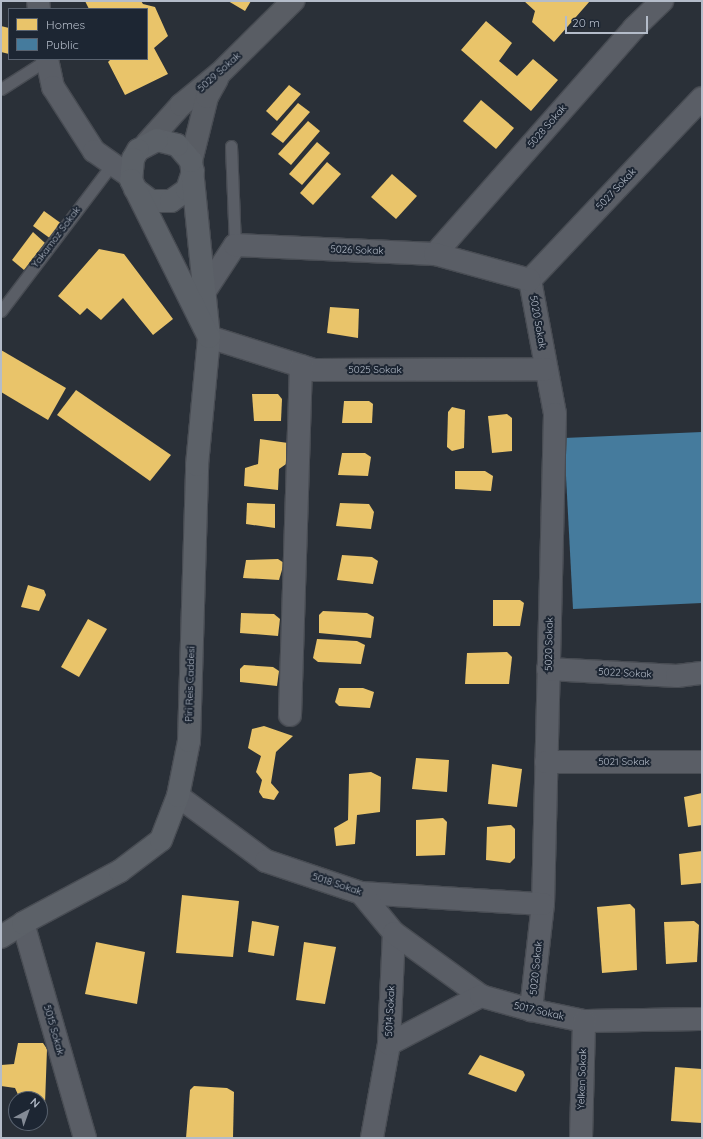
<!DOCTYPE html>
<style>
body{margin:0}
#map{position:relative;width:703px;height:1139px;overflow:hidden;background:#2a3038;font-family:Quicksand,sans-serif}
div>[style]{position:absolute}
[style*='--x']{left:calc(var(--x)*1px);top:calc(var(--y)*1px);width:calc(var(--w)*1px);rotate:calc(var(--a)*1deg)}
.homes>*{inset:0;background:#e9c46a}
.public>*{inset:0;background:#457b9d}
.roads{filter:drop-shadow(1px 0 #484c53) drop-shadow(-1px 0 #484c53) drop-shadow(0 1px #484c53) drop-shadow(0 -1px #484c53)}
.service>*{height:11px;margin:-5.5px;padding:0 5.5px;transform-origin:5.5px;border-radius:5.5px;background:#5a5e66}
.minor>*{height:22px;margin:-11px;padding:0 11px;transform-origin:11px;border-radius:11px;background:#5a5e66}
.tertiary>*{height:22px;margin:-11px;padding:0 11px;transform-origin:11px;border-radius:11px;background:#5a5e66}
.secondary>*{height:22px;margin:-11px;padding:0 11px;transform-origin:11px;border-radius:11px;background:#595d64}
.primary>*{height:22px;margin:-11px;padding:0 11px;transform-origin:11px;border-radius:11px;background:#5c6168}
span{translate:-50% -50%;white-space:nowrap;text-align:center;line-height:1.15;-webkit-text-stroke:4px #1d2633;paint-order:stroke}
.street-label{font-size:10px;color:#b4bcc9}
.frame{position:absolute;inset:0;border:2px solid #b4bcc9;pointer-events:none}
.legend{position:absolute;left:8px;top:8px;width:140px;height:52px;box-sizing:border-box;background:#1d2633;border:1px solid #59626f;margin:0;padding:5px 7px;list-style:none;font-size:12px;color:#b4bcc9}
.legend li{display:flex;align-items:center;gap:8px;height:20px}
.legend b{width:20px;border:1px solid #59626f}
.north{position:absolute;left:8px;top:1091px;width:40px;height:40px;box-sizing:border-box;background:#1d2633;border:1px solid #59626f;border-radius:50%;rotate:41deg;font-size:11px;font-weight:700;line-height:16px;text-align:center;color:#b4bcc9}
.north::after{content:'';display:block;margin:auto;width:14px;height:18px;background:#848b96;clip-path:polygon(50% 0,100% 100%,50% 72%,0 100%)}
.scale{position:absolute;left:565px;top:16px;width:83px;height:18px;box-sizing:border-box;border:2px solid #b4bcc9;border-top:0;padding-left:5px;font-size:12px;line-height:14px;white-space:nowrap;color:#b4bcc9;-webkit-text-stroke:3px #1d2633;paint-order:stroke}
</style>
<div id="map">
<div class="homes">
<i style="clip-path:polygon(85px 1px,141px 1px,143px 4px,155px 7px,168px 36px,154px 48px,168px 74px,125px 95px,108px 62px,111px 59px,147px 59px,147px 9px,89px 9px)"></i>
<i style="clip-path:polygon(228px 1px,251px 1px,245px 11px)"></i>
<i style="clip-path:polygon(524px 1px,590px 1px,554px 42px,532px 22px,535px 11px)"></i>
<i style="clip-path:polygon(486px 21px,512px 43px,499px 61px,517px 76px,533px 59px,558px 80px,531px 111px,461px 50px)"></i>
<i style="clip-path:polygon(1px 26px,9px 28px,9px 54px,1px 52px)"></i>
<i style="clip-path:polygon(289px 85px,301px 94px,277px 121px,266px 111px)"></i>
<i style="clip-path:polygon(481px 100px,514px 128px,496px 149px,463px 121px)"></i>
<i style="clip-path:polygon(298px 103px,310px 112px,283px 143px,271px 134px)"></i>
<i style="clip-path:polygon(308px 121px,320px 131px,291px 165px,278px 154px)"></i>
<i style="clip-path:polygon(317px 142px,330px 153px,302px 185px,289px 174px)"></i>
<i style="clip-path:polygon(327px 162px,341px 174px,313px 205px,300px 193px)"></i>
<i style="clip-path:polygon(392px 174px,417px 196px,396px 219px,371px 197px)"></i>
<i style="clip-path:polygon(44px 211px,62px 224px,51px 239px,33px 226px)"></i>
<i style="clip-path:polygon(33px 232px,45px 243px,24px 270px,12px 260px)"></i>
<i style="clip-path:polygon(99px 249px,124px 254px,173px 319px,153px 335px,123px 298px,101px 320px,87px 308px,80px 315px,58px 296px)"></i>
<i style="clip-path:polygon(330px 307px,359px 309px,358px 338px,327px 333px)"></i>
<i style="clip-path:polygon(1px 350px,66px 388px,48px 420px,1px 392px)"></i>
<i style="clip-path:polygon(76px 390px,171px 455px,150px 481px,57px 415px)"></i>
<i style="clip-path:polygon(252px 394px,278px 394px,282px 399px,281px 421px,254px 421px)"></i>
<i style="clip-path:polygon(344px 401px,369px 401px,373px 404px,372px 423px,342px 423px)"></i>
<i style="clip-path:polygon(452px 407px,465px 410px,464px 448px,452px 451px,447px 447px,448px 412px)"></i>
<i style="clip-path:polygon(507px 414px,512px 418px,512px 451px,492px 453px,488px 416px)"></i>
<i style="clip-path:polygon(260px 439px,288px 443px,289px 462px,279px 469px,278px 490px,244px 486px,245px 468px,258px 464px)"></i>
<i style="clip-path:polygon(342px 453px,365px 453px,371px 457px,368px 476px,338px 475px)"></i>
<i style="clip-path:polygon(455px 471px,485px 471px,493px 476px,491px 491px,455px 489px)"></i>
<i style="clip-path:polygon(247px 503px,275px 504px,275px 528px,246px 524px)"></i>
<i style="clip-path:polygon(340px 503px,369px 504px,374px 512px,371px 529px,336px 526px)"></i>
<i style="clip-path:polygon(342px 555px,372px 557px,378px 561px,373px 584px,337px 580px)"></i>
<i style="clip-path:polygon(278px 559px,284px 563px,279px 580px,243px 578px,246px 560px)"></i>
<i style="clip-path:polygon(28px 585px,44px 590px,46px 595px,39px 611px,21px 607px)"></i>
<i style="clip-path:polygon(493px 600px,520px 600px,524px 603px,520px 626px,493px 626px)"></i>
<i style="clip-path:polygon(323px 611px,367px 613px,374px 617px,371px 638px,319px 633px,319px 615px)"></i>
<i style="clip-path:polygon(241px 613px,274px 614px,280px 619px,278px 636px,240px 633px)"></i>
<i style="clip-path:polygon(88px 619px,107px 629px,79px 677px,61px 667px)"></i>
<i style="clip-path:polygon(317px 639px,357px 641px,365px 645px,361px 664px,318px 662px,313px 658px)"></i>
<i style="clip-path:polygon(507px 652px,512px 657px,509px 684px,465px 684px,467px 653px)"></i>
<i style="clip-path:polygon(244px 665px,273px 667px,279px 671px,277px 686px,240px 682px,240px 669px)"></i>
<i style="clip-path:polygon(339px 688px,363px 688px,374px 692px,370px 708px,339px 706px,335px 702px)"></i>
<i style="clip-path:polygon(264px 726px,293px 736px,276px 752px,271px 783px,279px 792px,274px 800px,263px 798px,259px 792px,262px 780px,256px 772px,261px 756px,248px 748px,252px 729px)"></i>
<i style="clip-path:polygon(416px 758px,449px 760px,447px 792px,412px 789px)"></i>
<i style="clip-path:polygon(492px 764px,522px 769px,517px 807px,488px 804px)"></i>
<i style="clip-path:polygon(371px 772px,381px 777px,380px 812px,357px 815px,355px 844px,336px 846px,334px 828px,348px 820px,349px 774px)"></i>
<i style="clip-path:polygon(702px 793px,702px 825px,688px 827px,684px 797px)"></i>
<i style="clip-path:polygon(443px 818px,447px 822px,445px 855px,416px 856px,416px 820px)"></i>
<i style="clip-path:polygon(511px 825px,515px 829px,515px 858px,510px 863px,486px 860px,487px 827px)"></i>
<i style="clip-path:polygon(702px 851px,702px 883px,681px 885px,679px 854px)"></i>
<i style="clip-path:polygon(182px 895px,239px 901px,233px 957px,176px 953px)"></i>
<i style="clip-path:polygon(630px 904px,635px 909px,637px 970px,602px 973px,597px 907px)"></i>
<i style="clip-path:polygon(252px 921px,279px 926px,274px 956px,248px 952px)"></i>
<i style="clip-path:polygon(694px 921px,699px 925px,697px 962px,666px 964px,664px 922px)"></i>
<i style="clip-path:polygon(96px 942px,145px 952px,137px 1004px,85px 994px)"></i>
<i style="clip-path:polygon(304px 942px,336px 947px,325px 1004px,296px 1000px)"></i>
<i style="clip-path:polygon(18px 1043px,43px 1043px,47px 1049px,45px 1104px,40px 1104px,40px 1099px,20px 1099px,15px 1088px,1px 1086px,1px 1065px,14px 1064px)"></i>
<i style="clip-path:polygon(480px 1055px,523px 1071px,525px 1075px,516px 1092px,468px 1074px)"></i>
<i style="clip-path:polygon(675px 1067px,702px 1069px,702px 1123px,671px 1121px)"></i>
<i style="clip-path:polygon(194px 1086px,227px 1088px,234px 1092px,233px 1138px,186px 1138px,190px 1090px)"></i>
</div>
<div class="public">
<i style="clip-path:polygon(702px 432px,702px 603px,573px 609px,564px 438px)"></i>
</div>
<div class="roads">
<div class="service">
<i style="--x:1;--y:89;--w:56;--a:-32.6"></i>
<i style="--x:231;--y:146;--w:99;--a:87.7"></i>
<i style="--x:1;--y:311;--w:184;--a:-52.9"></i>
</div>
<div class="minor">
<i style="--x:435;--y:254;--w:301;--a:-48.6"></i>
<i style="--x:634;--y:28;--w:39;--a:-44"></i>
<i style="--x:530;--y:280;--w:136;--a:79.4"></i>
<i style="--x:555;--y:414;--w:490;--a:91.4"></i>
<i style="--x:543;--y:904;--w:107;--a:96.5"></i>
<i style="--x:530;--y:280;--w:250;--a:-46.6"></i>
<i style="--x:205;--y:291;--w:55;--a:-56.9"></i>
<i style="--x:235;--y:245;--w:200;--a:2.6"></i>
<i style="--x:435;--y:254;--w:98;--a:15.3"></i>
<i style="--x:209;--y:337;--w:110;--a:17.4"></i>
<i style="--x:314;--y:370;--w:232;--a:-0.2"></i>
<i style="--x:548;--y:669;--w:129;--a:3.1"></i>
<i style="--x:677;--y:676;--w:25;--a:-7"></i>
<i style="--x:290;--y:715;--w:349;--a:-88.2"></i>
<i style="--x:546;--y:762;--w:156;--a:0"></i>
<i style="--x:178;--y:796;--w:109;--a:36.5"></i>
<i style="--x:266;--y:861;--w:100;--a:18.6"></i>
<i style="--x:361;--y:893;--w:182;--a:3.5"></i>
<i style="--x:361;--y:893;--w:52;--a:50.5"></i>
<i style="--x:394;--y:933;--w:111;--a:92.6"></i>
<i style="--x:389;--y:1044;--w:96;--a:100.3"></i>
<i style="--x:23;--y:923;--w:224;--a:73.9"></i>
<i style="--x:394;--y:933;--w:107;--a:35.9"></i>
<i style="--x:389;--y:1044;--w:104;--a:-27.6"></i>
<i style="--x:481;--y:996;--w:52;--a:15.6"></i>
<i style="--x:531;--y:1010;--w:54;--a:11.7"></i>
<i style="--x:584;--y:1021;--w:118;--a:-1"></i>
<i style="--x:581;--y:1138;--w:117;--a:-88.5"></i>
</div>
<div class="tertiary">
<i style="--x:38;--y:1;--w:8;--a:83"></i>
<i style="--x:47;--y:59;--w:29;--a:78"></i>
<i style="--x:53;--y:87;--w:76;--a:57.4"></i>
<i style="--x:94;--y:151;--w:45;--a:35.1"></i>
</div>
<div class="secondary">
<i style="--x:147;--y:143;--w:51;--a:-48.2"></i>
<i style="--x:181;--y:105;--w:50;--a:-39.4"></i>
<i style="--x:220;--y:73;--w:103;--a:-44.6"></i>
<i style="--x:191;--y:161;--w:66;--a:-76"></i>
<i style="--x:207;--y:97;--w:21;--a:-61"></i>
</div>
<div class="primary">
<i style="--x:135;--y:189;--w:20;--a:37"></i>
<i style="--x:151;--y:201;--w:20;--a:0"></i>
<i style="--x:171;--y:201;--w:19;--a:-35"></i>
<i style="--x:187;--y:190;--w:20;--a:-72"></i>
<i style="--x:1;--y:937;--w:26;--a:-32"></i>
<i style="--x:23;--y:923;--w:110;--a:-28.2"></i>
<i style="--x:120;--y:871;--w:51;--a:-37.1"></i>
<i style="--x:161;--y:840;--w:47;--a:-68.9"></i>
<i style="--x:178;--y:796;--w:56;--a:-78.7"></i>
<i style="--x:189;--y:741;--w:276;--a:-88.3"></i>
<i style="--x:197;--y:465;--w:129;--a:-84.6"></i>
<i style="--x:209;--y:337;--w:177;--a:-95.8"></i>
<i style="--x:191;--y:161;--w:21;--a:-131"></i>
<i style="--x:177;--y:145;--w:21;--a:-166"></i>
<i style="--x:157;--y:140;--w:21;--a:152"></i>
<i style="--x:138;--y:150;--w:10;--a:119"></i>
<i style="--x:133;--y:159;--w:21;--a:95"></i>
<i style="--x:131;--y:180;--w:175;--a:63.6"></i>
</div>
</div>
<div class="street-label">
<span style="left:219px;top:72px;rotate:-42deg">5029 Sokak</span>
<span style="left:547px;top:126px;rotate:-49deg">5028 Sokak</span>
<span style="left:616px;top:189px;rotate:-47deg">5027 Sokak</span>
<span style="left:56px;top:237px;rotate:-53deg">Yakamoz Sokak</span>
<span style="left:357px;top:250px;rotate:2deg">5026 Sokak</span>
<span style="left:538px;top:322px;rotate:80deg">5020 Sokak</span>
<span style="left:375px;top:370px">5025 Sokak</span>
<span style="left:549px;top:644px;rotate:-89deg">5020 Sokak</span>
<span style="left:625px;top:673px;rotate:3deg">5022 Sokak</span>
<span style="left:190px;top:684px;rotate:-88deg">Piri Reis Caddesi</span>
<span style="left:624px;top:762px">5021 Sokak</span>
<span style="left:337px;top:884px;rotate:18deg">5018 Sokak</span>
<span style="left:536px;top:968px;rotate:-84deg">5020 Sokak</span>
<span style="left:390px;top:1011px;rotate:-87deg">5014 Sokak</span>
<span style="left:539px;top:1011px;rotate:13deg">5017 Sokak</span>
<span style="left:54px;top:1030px;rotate:74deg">5015 Sokak</span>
<span style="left:582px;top:1079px;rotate:-88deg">Yelken Sokak</span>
</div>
<div class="frame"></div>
<ul class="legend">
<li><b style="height:11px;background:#e9c46a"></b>Homes</li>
<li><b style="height:11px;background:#457b9d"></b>Public</li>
</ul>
<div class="north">N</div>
<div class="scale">20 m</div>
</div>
